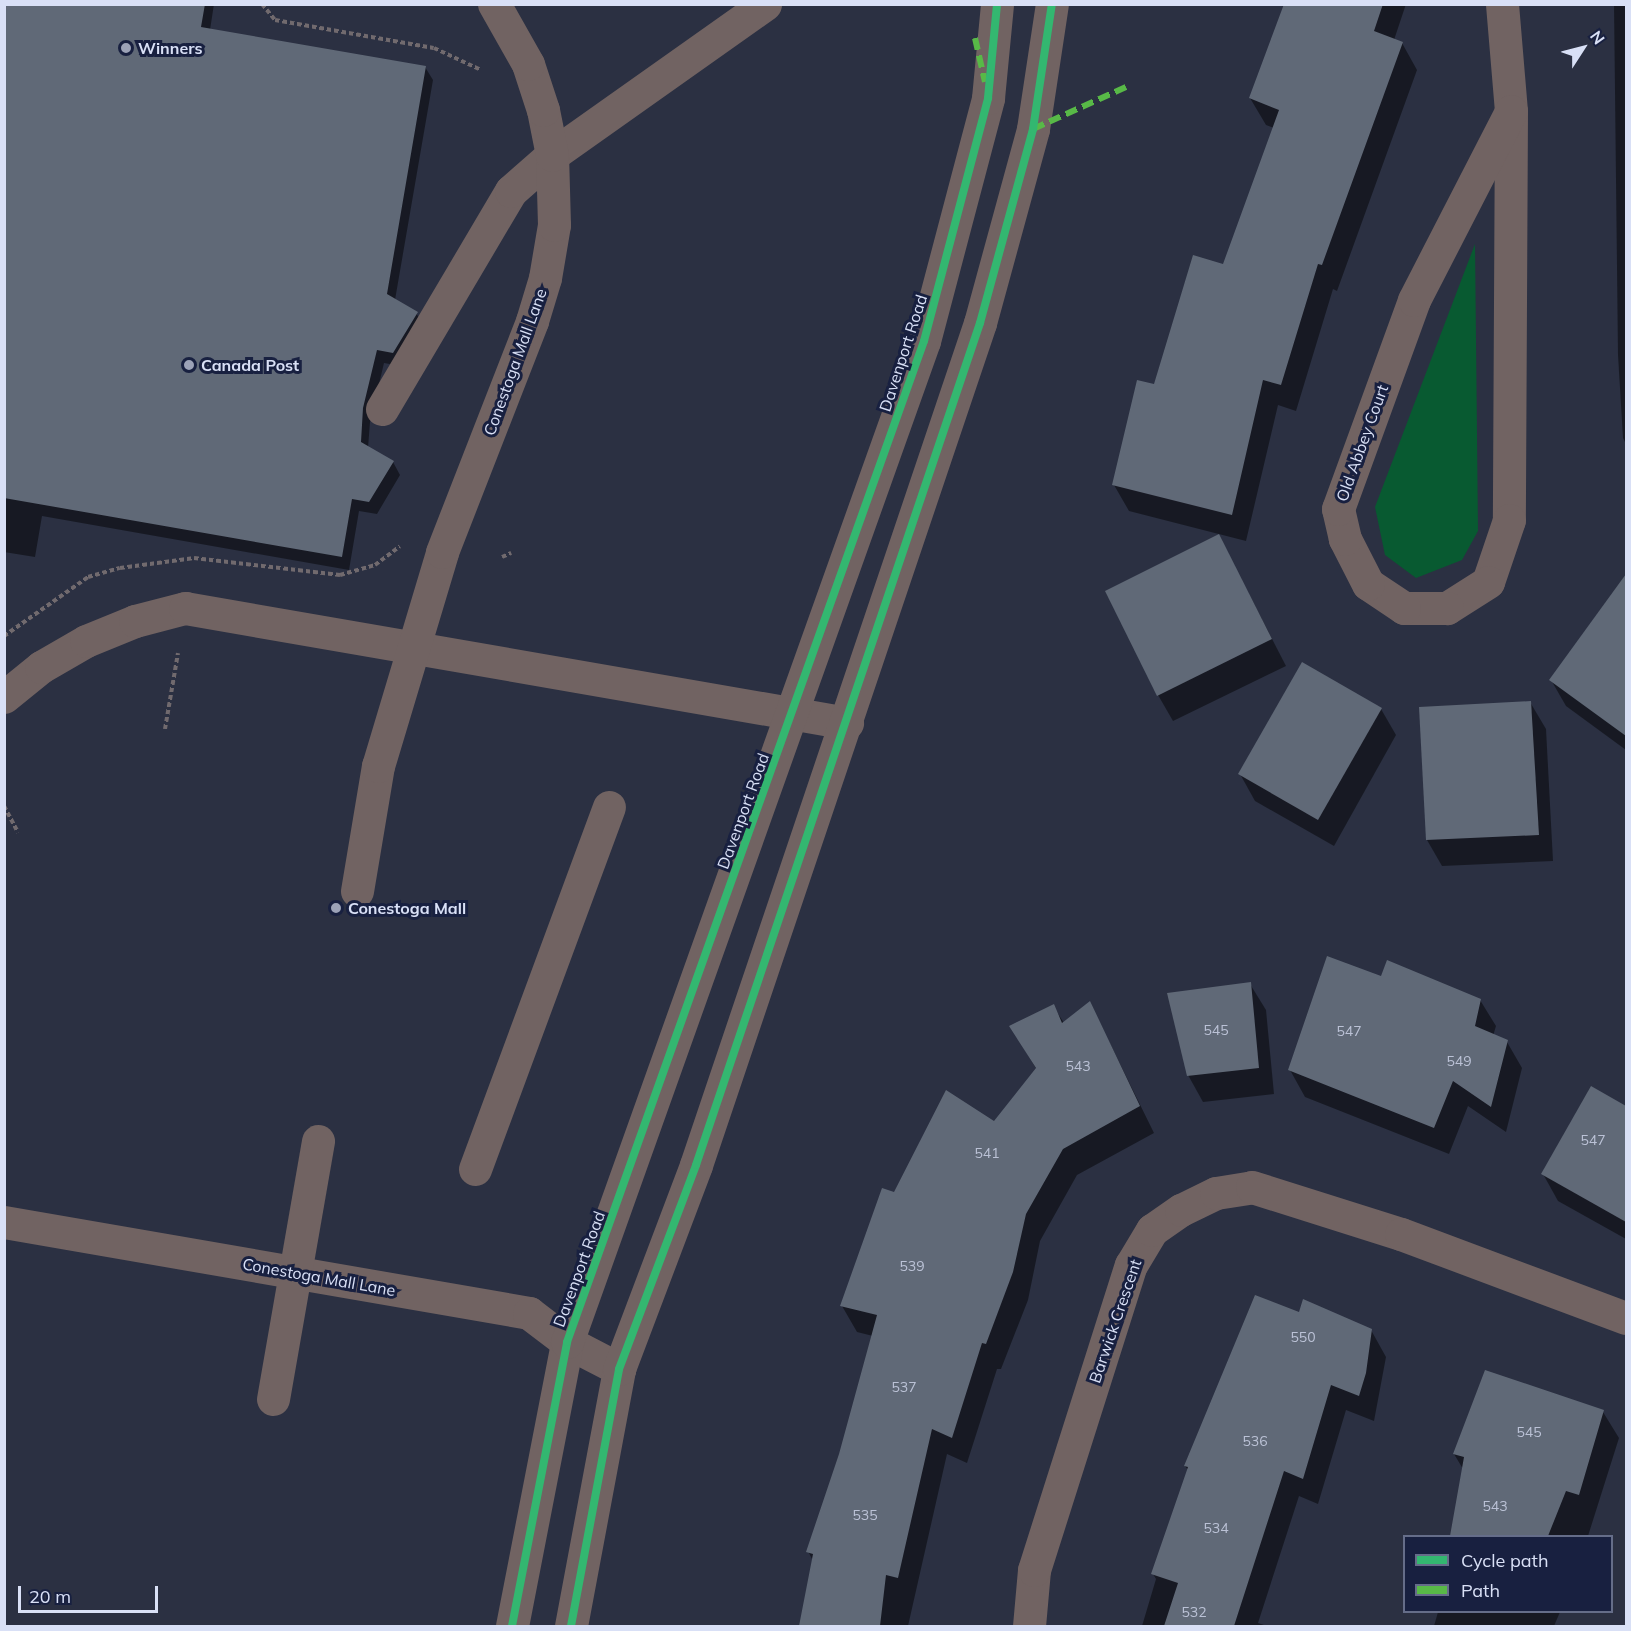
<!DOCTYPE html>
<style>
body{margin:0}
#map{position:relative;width:1631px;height:1631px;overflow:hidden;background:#2b3042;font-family:Mulish,sans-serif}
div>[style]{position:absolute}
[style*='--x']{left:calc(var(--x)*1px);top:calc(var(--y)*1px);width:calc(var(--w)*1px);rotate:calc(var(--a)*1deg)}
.green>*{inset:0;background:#085a31}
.shadow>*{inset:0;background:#0007}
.building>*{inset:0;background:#606977}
.path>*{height:4px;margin-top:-2px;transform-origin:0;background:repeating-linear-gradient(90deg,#716a6e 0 4.5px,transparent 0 7.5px)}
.minor>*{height:33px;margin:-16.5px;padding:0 16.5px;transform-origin:16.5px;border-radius:16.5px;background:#716362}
.quiet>*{height:6px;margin-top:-3px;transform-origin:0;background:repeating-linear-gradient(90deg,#58b947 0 12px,transparent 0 18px)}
.cycleway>*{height:8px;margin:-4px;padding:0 4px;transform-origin:4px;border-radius:4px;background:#33b770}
.dots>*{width:16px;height:16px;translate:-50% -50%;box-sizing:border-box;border:3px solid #182040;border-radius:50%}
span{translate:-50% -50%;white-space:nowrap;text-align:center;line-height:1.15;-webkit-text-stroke:6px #182040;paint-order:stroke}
.number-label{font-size:14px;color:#bbc2d6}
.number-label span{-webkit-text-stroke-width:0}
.poi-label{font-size:16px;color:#d9e0f6;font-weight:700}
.left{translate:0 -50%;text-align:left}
.street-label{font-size:16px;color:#d9e0f6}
.frame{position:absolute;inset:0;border:6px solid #d9e0f6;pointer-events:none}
.legend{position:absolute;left:1403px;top:1535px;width:210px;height:78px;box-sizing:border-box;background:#182040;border:2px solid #656d89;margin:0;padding:8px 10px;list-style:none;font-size:18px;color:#d9e0f6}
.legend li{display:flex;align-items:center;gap:12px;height:30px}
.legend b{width:30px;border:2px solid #656d89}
.north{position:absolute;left:1553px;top:18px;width:60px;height:60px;-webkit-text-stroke:4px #182040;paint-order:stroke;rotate:54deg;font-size:16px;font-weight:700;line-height:24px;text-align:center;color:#d9e0f6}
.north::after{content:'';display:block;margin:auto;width:21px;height:27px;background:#d9e0f6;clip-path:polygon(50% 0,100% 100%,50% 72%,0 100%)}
.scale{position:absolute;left:18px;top:1586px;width:140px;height:27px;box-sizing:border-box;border:3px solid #d9e0f6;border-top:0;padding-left:8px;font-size:18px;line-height:21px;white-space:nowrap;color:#d9e0f6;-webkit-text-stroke:4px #182040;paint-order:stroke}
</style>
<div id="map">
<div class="green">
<i style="clip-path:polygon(1475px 244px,1478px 531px,1462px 560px,1416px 578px,1385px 555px,1375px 507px)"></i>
</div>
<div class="shadow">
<i style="clip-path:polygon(4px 4px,214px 4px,210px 30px,425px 67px,433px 80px,395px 300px,416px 313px,424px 326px,401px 366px,384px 363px,370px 422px,368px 448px,393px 462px,400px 475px,377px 514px,359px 511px,349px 570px,42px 516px,35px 557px,4px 552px)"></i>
<i style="clip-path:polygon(1286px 4px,1406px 4px,1394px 40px,1402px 43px,1417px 70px,1337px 291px,1333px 289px,1296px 411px,1278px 405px,1246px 541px,1129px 511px,1114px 485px,1155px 386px,1224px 266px,1274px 128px,1266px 125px,1250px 98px)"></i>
<i style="clip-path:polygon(1614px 4px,1626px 4px,1626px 444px,1623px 438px,1618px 355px)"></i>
<i style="clip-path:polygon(1219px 536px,1286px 666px,1173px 721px,1158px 695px)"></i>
<i style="clip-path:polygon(1613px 595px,1626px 605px,1626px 750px,1566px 706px,1551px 680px)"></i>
<i style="clip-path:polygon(1530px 702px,1546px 729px,1553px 861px,1442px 866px,1427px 840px)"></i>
<i style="clip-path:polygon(1381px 709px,1396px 735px,1334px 846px,1255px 801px,1240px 774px)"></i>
<i style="clip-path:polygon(1382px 978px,1480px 1000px,1496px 1026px,1493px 1036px,1507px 1042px,1522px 1068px,1506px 1132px,1468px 1106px,1449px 1154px,1305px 1097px,1290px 1070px)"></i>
<i style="clip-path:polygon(1250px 984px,1266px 1010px,1274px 1094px,1203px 1102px,1188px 1075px)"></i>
<i style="clip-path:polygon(1090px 1003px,1154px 1133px,1077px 1175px,1040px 1241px,1028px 1300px,1001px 1369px,997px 1369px,967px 1463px,947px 1454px,908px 1626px,800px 1626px,813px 1561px,808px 1551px,841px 1454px,873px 1336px,857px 1332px,842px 1306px,895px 1194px,994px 1123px,1037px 1070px,1011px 1027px,1053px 1006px,1064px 1023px)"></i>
<i style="clip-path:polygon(1591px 1088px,1626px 1108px,1626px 1239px,1558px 1201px,1543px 1174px)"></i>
<i style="clip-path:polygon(1300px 1314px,1371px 1330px,1386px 1357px,1374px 1421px,1346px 1410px,1318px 1504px,1299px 1496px,1258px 1623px,1267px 1626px,1142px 1626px,1156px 1579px,1153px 1574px,1188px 1470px,1185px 1466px)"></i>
<i style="clip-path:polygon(1603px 1412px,1619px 1438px,1588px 1536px,1452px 1536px,1463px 1469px,1454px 1454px)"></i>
<i style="clip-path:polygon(1438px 1612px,1560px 1612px,1554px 1626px,1434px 1626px)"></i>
</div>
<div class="building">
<i style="clip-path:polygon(4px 4px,205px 4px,201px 27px,426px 66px,387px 294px,418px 312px,393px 353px,377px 350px,363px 408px,361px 442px,394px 461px,369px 502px,352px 499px,342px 557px,4px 498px)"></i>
<i style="clip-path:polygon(1284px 4px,1383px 4px,1374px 31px,1403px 42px,1322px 265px,1318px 264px,1281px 385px,1263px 380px,1232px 515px,1112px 485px,1137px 380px,1154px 384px,1193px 255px,1223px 264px,1279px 110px,1249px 98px)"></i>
<i style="clip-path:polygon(1219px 534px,1272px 639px,1157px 696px,1105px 591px)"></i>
<i style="clip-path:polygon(1626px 574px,1626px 736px,1549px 680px)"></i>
<i style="clip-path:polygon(1302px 662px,1382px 708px,1318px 820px,1238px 774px)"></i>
<i style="clip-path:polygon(1531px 701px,1539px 835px,1426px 840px,1419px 707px)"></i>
<i style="clip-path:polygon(1327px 956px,1381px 976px,1387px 960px,1481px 999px,1475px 1026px,1508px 1040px,1491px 1107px,1453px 1081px,1434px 1128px,1288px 1070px)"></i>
<i style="clip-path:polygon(1251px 982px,1259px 1068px,1187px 1076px,1167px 993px)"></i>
<i style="clip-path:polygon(1090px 1001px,1140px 1106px,1063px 1149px,1026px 1214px,1013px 1272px,986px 1344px,982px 1343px,952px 1438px,932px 1429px,898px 1578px,886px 1575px,880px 1626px,799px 1626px,813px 1554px,806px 1552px,839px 1454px,877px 1315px,840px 1306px,882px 1188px,894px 1192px,946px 1090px,994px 1121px,1036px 1068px,1009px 1026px,1054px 1004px,1062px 1023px)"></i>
<i style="clip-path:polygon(1591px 1086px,1626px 1106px,1626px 1222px,1541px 1174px)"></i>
<i style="clip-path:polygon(1255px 1295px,1299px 1312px,1303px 1299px,1372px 1329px,1366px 1373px,1359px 1396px,1331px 1385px,1303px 1479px,1284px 1471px,1234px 1626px,1164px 1626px,1178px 1583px,1151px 1574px,1188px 1467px,1184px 1466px)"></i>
<i style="clip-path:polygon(1485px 1370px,1604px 1410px,1579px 1495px,1566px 1491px,1548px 1536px,1450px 1536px,1464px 1457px,1453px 1454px)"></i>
</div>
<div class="path">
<i style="--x:262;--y:4;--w:21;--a:51"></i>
<i style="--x:275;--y:20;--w:161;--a:10"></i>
<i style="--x:434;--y:48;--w:52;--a:25.1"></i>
<i style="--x:502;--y:557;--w:10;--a:-24"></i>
<i style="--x:4;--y:636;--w:103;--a:-35.1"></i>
<i style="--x:88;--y:577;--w:33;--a:-16"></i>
<i style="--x:120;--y:568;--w:75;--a:-7.7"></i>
<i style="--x:194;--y:558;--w:147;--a:6.6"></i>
<i style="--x:340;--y:575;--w:36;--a:-16"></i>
<i style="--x:375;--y:565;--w:31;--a:-37"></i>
<i style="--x:165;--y:729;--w:77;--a:-80.3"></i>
<i style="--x:4;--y:806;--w:30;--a:62"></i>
</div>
<div class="minor">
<i style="--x:1502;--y:4;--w:107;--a:85.2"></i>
<i style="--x:1511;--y:111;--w:409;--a:90.3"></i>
<i style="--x:1509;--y:520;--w:65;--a:108.7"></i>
<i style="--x:1488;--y:582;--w:49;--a:147.6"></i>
<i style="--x:1447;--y:608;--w:43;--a:180"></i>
<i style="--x:1404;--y:608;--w:43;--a:-146.3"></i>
<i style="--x:1368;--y:584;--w:51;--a:-117.1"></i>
<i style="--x:1345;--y:539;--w:31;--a:-103"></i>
<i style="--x:1338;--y:509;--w:222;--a:-70"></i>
<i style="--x:1414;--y:300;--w:212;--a:-62.8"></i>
<i style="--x:382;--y:409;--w:253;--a:-59.4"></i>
<i style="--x:511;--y:191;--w:55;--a:-41.3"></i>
<i style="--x:552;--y:155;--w:261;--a:-35.3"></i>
<i style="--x:4;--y:697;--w:48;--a:-39"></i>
<i style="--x:41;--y:667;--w:52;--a:-30"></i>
<i style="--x:86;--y:641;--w:53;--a:-22.2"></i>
<i style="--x:135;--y:621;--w:52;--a:-14.6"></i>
<i style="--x:185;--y:608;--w:672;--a:9.85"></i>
<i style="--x:357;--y:891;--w:127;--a:-80.5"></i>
<i style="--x:378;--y:766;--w:223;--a:-73.3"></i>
<i style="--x:442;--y:552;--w:248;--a:-68.7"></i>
<i style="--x:532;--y:321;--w:45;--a:-73.2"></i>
<i style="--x:545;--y:278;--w:54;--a:-80.4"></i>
<i style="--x:554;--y:225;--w:70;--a:-91.6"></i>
<i style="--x:552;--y:155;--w:46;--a:-101.3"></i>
<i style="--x:543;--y:110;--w:48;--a:-108.1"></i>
<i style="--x:528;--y:64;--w:69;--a:-119.5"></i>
<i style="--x:475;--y:1169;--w:386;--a:-69.7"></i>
<i style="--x:4;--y:1222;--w:533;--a:9.83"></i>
<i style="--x:529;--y:1313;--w:48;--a:37.3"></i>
<i style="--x:567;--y:1342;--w:59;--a:27.4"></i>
<i style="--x:273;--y:1399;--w:262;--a:-80.1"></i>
<i style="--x:512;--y:1626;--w:289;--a:-79"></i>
<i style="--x:567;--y:1342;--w:1063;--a:-70.37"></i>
<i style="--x:924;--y:341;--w:251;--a:-75.2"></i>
<i style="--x:988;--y:98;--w:94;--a:-84.5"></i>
<i style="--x:571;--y:1626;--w:261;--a:-79.4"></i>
<i style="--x:619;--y:1369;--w:218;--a:-69.3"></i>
<i style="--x:696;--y:1165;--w:889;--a:-71.36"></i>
<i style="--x:980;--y:323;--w:201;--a:-74.7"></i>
<i style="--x:1033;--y:129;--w:126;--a:-81.4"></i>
<i style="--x:1029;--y:1626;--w:56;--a:-84.9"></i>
<i style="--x:1034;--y:1570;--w:320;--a:-72.4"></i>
<i style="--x:1131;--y:1265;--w:41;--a:-59"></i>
<i style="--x:1152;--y:1230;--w:35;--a:-35"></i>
<i style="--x:1181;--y:1210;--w:39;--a:-26"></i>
<i style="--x:1216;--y:1193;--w:36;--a:-9"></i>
<i style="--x:1252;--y:1187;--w:156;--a:17.5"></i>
<i style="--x:1401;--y:1234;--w:240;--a:20.5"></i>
</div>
<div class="quiet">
<i style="--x:975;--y:38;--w:45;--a:77.2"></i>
<i style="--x:1033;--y:129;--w:102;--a:-24.3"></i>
</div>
<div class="cycleway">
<i style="--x:512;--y:1626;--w:289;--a:-79"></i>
<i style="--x:567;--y:1342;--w:1063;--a:-70.37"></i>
<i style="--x:924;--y:341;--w:251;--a:-75.2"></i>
<i style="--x:988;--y:98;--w:94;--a:-84.5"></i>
<i style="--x:571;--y:1626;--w:261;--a:-79.4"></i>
<i style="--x:619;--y:1369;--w:218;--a:-69.3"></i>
<i style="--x:696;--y:1165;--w:889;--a:-71.36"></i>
<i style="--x:980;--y:323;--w:201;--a:-74.7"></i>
<i style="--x:1033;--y:129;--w:126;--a:-81.4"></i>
</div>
<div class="dots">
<i style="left:126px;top:48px;background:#9ca2b7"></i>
<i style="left:189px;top:365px;background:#9ca2b7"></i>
<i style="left:336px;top:908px;background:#9ca2b7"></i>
</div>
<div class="number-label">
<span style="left:1216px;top:1030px">545</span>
<span style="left:1349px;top:1031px">547</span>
<span style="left:1459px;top:1061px">549</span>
<span style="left:1078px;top:1066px">543</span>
<span style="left:1593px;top:1140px">547</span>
<span style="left:987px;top:1153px">541</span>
<span style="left:912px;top:1266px">539</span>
<span style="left:1303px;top:1337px">550</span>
<span style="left:904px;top:1387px">537</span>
<span style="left:1529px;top:1432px">545</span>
<span style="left:1255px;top:1441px">536</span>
<span style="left:1495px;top:1506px">543</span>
<span style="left:865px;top:1515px">535</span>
<span style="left:1216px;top:1528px">534</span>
<span style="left:1194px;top:1612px">532</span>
</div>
<div class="poi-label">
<span class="left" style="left:138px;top:48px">Winners</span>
<span class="left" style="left:201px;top:365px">Canada Post</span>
<span class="left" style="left:348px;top:908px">Conestoga Mall</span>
</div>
<div class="street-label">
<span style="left:903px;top:353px;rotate:-72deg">Davenport Road</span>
<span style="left:515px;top:362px;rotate:-70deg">Conestoga Mall Lane</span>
<span style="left:1362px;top:443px;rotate:-70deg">Old Abbey Court</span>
<span style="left:743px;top:811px;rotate:-70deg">Davenport Road</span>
<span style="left:579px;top:1269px;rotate:-70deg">Davenport Road</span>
<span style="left:319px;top:1277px;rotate:10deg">Conestoga Mall Lane</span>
<span style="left:1115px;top:1321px;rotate:-71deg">Barwick Crescent</span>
</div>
<div class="frame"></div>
<ul class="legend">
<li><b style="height:8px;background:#33b770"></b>Cycle path</li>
<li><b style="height:8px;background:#58b947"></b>Path</li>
</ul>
<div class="north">N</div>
<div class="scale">20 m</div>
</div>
